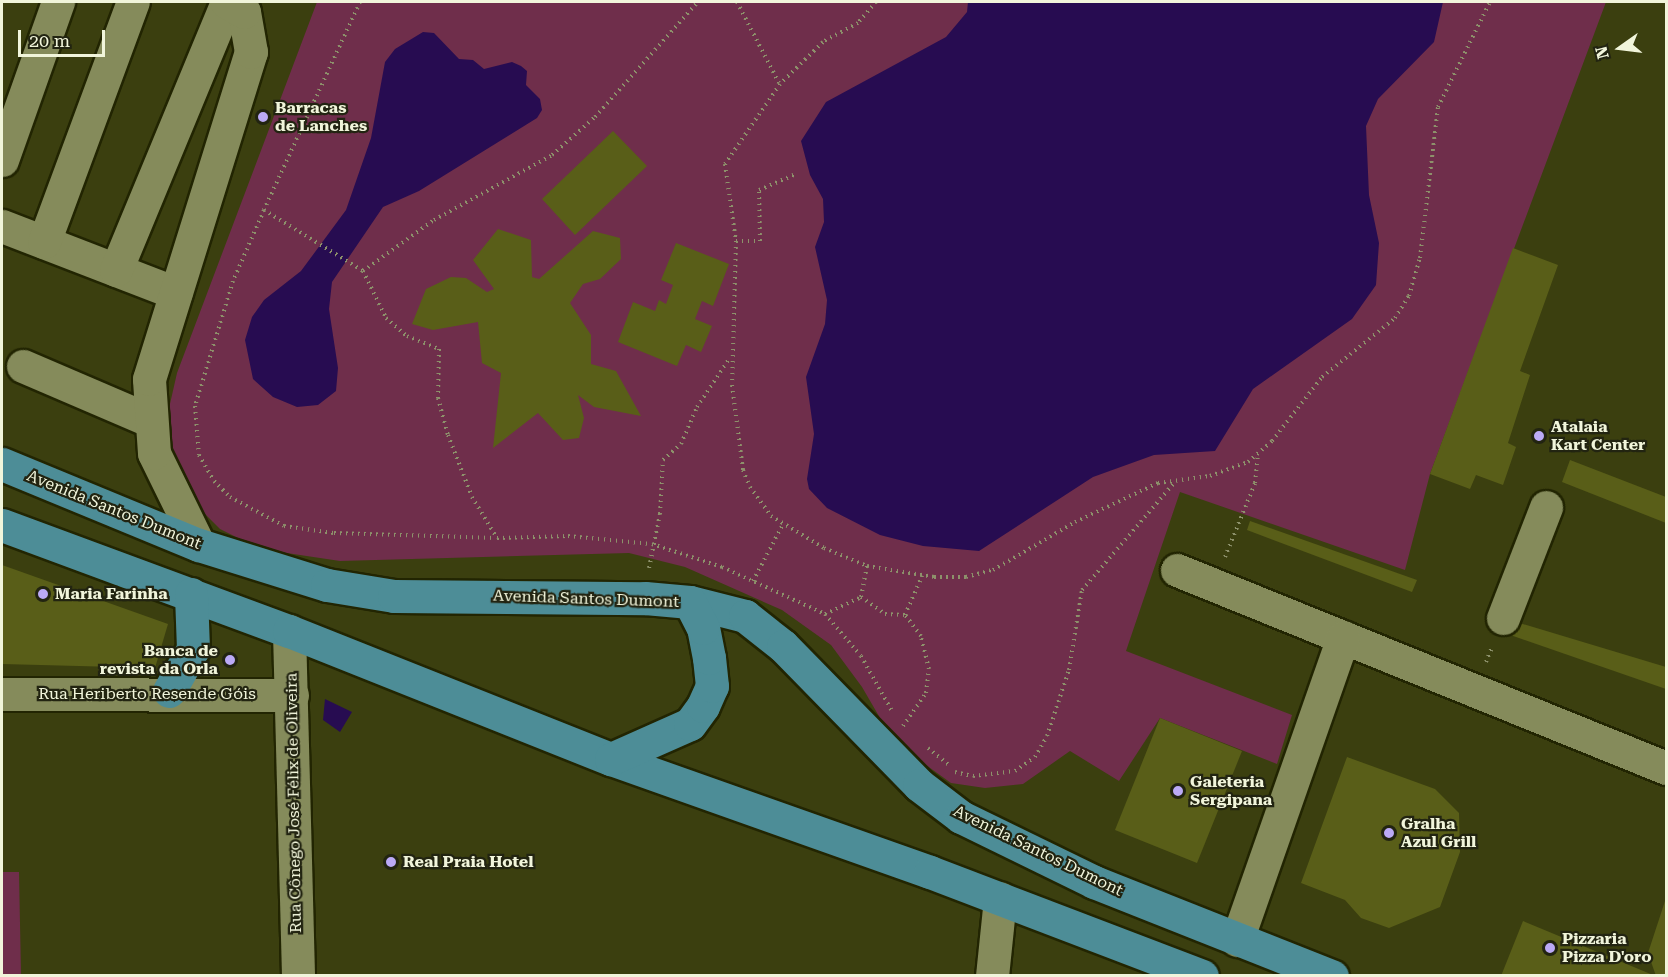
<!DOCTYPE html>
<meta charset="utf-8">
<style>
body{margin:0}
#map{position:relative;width:1668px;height:977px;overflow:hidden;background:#3b3f0f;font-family:"Roboto Serif",serif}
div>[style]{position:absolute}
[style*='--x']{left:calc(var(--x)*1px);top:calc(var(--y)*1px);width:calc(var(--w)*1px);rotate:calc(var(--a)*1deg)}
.green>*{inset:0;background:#6f2e4b}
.water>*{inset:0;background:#270c51}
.building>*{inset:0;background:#595e18}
.path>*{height:4px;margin-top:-2px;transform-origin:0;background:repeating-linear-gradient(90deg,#8d916b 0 1.5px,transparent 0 6px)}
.roads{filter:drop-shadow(2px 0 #222502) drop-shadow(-2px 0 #222502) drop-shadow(0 2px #222502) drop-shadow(0 -2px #222502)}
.minor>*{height:33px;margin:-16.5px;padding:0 16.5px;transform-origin:16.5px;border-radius:16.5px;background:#858b5b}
.major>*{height:33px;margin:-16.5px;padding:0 16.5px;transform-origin:16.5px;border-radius:16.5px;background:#4d8d97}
.dots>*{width:16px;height:16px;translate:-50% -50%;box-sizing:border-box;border:3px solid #222411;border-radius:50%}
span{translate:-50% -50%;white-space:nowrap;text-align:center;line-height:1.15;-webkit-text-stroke:4.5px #222411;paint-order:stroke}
.poi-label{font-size:16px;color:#f1f5db;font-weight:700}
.left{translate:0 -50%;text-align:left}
.right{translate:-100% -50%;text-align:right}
.street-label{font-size:16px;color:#f1f5db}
.frame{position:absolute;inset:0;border:3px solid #f1f5db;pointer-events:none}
.north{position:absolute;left:1590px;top:18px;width:60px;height:60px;-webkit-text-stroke:4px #222411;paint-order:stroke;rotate:256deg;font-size:16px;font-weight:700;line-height:24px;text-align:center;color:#f1f5db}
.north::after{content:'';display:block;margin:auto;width:21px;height:27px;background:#f1f5db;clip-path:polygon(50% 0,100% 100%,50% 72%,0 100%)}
.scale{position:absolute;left:18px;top:30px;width:87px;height:27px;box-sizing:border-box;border:3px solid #f1f5db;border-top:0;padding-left:8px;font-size:18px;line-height:21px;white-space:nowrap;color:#f1f5db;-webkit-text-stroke:4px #222411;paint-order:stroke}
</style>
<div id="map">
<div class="green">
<i style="clip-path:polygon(317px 2px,1606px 2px,1430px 474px,1405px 570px,1180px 492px,1126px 651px,1292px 715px,1277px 764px,1160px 718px,1119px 781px,1070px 751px,1023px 784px,985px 788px,951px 783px,894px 742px,862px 687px,831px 645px,782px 610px,685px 567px,629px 553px,340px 561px,260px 549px,220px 529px,193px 502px,172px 455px,167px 417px,177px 373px)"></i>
<i style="clip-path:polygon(2px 872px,19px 872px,21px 975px,2px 975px)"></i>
</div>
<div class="water">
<i style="clip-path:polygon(968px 2px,1443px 2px,1434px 42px,1378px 99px,1366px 126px,1369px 195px,1379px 243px,1376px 285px,1352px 319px,1253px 389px,1215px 451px,1154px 455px,1093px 477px,979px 551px,923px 546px,880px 535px,827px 508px,809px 489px,807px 479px,814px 434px,806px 377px,825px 324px,827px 300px,815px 247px,824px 222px,823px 199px,810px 175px,801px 141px,826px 102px,946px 37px,967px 12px)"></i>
<i style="clip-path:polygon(423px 32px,434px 33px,459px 59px,473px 60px,484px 69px,512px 62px,521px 66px,527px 71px,526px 85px,540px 99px,542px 110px,537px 118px,419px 191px,383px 207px,332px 282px,329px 309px,338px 368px,336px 391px,318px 405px,297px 407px,273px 397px,253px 379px,245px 340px,252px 317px,264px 300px,301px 271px,346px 210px,371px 138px,385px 62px,395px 49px)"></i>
<i style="clip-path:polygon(325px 699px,352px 712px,340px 732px,323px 720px)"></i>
</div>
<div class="building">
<i style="clip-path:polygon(613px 131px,647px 166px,575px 235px,542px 199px)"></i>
<i style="clip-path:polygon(498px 229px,531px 240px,532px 277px,539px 279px,593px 231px,620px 238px,621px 259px,600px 279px,583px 284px,570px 303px,591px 335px,591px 364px,616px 371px,641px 416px,594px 407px,578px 395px,584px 418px,579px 438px,563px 440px,538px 413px,493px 448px,501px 373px,482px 363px,478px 322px,433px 330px,412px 324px,426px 289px,451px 277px,466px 278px,487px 292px,494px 289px,473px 260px)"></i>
<i style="clip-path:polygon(676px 243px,729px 264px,713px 306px,702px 301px,695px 319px,712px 326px,701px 352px,686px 345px,677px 366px,618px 342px,633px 302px,655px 311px,659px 300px,666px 304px,673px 285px,661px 280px)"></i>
<i style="clip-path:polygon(1513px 248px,1558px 265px,1520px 371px,1530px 375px,1508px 443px,1516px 447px,1503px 485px,1476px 475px,1470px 489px,1430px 474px)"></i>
<i style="clip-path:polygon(1570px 460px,1666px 497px,1666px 523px,1562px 482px)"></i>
<i style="clip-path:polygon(1250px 521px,1417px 580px,1412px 592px,1247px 530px)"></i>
<i style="clip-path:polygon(2px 565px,168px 624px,155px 668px,2px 664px)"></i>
<i style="clip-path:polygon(1503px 618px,1666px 667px,1666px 689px,1499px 631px)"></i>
<i style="clip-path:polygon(1160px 718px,1242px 751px,1197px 863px,1115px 830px)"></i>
<i style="clip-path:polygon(1347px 757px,1435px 789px,1459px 813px,1460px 852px,1440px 907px,1389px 928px,1361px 918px,1345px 900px,1301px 883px)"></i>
<i style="clip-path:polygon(1666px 898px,1666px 976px,1656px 976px,1648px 953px)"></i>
<i style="clip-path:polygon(1523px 921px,1653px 975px,1653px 976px,1501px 976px)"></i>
</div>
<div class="path">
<i style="--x:360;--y:2;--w:229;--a:114.8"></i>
<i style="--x:264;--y:210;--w:116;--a:31.6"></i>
<i style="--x:363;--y:271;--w:52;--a:63.9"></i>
<i style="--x:386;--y:318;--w:28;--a:41"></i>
<i style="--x:407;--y:336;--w:35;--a:22"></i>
<i style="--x:439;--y:349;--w:49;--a:91.2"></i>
<i style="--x:438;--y:398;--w:38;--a:75"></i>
<i style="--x:448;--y:435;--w:66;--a:68.8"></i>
<i style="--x:472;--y:497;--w:48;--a:58.6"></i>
<i style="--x:497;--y:538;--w:71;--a:-1.6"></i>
<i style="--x:568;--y:536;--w:84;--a:5.4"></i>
<i style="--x:652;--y:544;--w:74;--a:18.2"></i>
<i style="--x:722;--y:567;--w:113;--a:24.5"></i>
<i style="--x:825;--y:614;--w:40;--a:-25"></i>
<i style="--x:861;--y:597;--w:32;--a:-79"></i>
<i style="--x:737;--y:2;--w:91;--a:62.6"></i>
<i style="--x:876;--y:2;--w:28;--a:131"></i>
<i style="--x:858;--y:23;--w:40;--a:152"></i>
<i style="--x:823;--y:42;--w:60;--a:135.7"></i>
<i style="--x:780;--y:84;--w:97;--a:124.5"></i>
<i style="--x:725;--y:164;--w:78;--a:81.9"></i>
<i style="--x:736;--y:241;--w:144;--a:91.6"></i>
<i style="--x:732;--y:385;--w:86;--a:82.6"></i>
<i style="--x:743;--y:470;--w:18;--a:68"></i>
<i style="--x:750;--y:487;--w:36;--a:54"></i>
<i style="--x:771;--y:516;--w:62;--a:31.1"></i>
<i style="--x:824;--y:548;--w:47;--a:22.7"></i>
<i style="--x:867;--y:566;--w:68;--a:9.3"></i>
<i style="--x:934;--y:577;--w:32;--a:0"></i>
<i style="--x:966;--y:577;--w:28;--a:-15"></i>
<i style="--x:993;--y:570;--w:95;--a:-30.3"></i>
<i style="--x:1075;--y:522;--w:92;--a:-25.2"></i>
<i style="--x:1158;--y:483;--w:52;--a:-7.7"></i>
<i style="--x:1210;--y:476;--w:40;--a:-20.2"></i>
<i style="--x:1248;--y:462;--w:32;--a:-41"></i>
<i style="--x:1272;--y:441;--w:81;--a:-52"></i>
<i style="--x:1322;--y:377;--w:94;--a:-38.9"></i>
<i style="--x:1395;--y:318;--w:26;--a:-58"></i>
<i style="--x:1409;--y:296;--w:40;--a:-74"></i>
<i style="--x:1420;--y:258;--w:152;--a:-83.2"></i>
<i style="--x:1438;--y:107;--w:117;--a:-63.7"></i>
<i style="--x:264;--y:210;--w:77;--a:113.6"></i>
<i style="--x:233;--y:281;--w:131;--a:106.9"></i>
<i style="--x:195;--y:406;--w:49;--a:85.3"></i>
<i style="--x:199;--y:455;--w:30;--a:60"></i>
<i style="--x:214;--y:481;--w:23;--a:45"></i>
<i style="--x:230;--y:497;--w:61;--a:28.2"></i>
<i style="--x:284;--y:526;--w:50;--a:8"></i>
<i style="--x:334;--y:533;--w:162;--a:1.8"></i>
<i style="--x:736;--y:241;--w:24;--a:0"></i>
<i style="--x:760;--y:241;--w:51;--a:-91.1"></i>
<i style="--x:759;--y:190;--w:40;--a:-23.4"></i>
<i style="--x:363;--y:271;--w:87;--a:-35.7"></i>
<i style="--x:434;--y:220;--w:135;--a:-28.8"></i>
<i style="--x:552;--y:155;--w:57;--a:-41.5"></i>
<i style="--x:595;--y:117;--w:154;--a:-48.2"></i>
<i style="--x:1225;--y:557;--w:80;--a:-67.9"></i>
<i style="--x:1255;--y:483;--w:29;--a:-84"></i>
<i style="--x:649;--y:568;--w:55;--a:-78.5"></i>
<i style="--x:660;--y:514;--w:54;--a:-86.8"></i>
<i style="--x:663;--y:460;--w:24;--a:-42"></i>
<i style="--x:681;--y:444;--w:40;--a:-66.6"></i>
<i style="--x:697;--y:407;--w:58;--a:-56.3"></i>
<i style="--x:753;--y:581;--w:62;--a:-62.2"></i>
<i style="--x:861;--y:597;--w:29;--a:35"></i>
<i style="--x:885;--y:614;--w:20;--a:3"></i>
<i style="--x:825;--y:614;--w:55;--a:49.4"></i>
<i style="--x:861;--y:656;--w:63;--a:60.6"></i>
<i style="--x:1486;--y:662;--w:16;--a:-68"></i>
<i style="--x:903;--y:726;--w:40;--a:-55.1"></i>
<i style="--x:926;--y:693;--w:24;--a:-83"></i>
<i style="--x:929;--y:669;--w:34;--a:-104"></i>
<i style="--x:921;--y:636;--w:26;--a:-127"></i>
<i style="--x:905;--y:615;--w:43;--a:-66.4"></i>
<i style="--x:928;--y:748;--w:28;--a:39"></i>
<i style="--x:955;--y:772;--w:18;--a:13"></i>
<i style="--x:973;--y:776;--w:42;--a:-6.8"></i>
<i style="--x:1015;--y:771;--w:24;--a:-35"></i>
<i style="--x:1035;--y:757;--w:24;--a:-60"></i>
<i style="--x:1047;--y:736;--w:70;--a:-71.6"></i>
<i style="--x:1069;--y:670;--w:81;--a:-80.8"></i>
<i style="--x:1082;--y:590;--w:143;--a:-49.3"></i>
</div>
<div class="roads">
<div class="minor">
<i style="--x:2;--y:160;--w:168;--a:-70.5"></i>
<i style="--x:2;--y:226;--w:186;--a:21.1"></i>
<i style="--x:44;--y:242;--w:256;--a:-69.7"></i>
<i style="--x:116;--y:270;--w:290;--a:-67.5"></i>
<i style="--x:23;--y:366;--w:137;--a:23.2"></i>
<i style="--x:199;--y:545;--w:102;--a:-116.1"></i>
<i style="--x:154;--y:453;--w:74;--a:-93.9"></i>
<i style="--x:149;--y:379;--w:343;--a:-72.7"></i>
<i style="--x:251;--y:52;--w:41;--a:-99.9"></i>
<i style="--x:244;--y:12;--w:20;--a:-150"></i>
<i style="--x:1177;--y:570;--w:528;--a:22.04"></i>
<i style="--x:1503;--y:618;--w:119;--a:-68.8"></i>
<i style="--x:289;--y:631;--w:345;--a:88.5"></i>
<i style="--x:2;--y:694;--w:290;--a:0.2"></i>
<i style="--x:1237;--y:940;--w:321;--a:-70.7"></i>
<i style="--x:992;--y:976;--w:78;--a:-84.1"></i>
</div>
<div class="major">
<i style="--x:2;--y:464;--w:213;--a:22.4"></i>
<i style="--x:199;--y:545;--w:134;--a:17.4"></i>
<i style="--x:327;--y:585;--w:68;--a:9.3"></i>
<i style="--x:394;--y:596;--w:251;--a:0.5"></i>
<i style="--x:645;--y:598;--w:45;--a:5.1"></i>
<i style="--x:690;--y:602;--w:57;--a:14.3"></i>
<i style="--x:745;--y:616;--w:48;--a:38.3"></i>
<i style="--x:783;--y:646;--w:194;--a:45.6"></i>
<i style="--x:919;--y:785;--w:53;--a:37.3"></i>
<i style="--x:961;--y:817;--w:148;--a:26"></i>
<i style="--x:1094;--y:882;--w:256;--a:21.6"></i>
<i style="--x:2;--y:525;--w:306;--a:20.3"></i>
<i style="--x:289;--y:631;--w:347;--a:21.7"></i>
<i style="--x:611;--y:759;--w:338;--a:19.5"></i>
<i style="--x:930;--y:872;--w:291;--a:20.9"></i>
<i style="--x:169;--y:691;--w:48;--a:-60.3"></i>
<i style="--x:193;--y:649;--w:55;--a:-92.1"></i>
<i style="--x:611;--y:759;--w:86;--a:-23.9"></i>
<i style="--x:690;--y:724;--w:22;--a:-54"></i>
<i style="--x:703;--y:706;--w:22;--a:-66"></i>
<i style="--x:712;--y:686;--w:28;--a:-96"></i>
<i style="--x:709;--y:658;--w:31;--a:-101"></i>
<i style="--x:703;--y:628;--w:29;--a:-117"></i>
</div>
</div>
<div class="dots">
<i style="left:263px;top:117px;background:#bbaaf6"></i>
<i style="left:1539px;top:436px;background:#bbaaf6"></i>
<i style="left:43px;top:594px;background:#bbaaf6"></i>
<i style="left:230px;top:660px;background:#bbaaf6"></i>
<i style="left:1178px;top:791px;background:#bbaaf6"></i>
<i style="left:1389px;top:833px;background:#bbaaf6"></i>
<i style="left:391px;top:862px;background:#bbaaf6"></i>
<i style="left:1550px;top:948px;background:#bbaaf6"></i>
</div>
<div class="poi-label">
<span class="left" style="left:275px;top:117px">Barracas<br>de Lanches</span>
<span class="left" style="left:1551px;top:436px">Atalaia<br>Kart Center</span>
<span class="left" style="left:55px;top:594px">Maria Farinha</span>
<span class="right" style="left:218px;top:660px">Banca de<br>revista da Orla</span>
<span class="left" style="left:1190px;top:791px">Galeteria<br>Sergipana</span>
<span class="left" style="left:1401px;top:833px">Gralha<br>Azul Grill</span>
<span class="left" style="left:403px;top:862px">Real Praia Hotel</span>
<span class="left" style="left:1562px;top:948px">Pizzaria<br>Pizza D'oro</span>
</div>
<div class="street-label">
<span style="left:114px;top:510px;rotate:22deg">Avenida Santos Dumont</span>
<span style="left:586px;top:599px;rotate:2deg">Avenida Santos Dumont</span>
<span style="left:147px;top:694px">Rua Heriberto Resende Góis</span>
<span style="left:294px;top:803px;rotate:-91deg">Rua Cônego José Félix de Oliveira</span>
<span style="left:1038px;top:851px;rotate:26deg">Avenida Santos Dumont</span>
</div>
<div class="frame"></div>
<div class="north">N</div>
<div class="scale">20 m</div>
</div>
